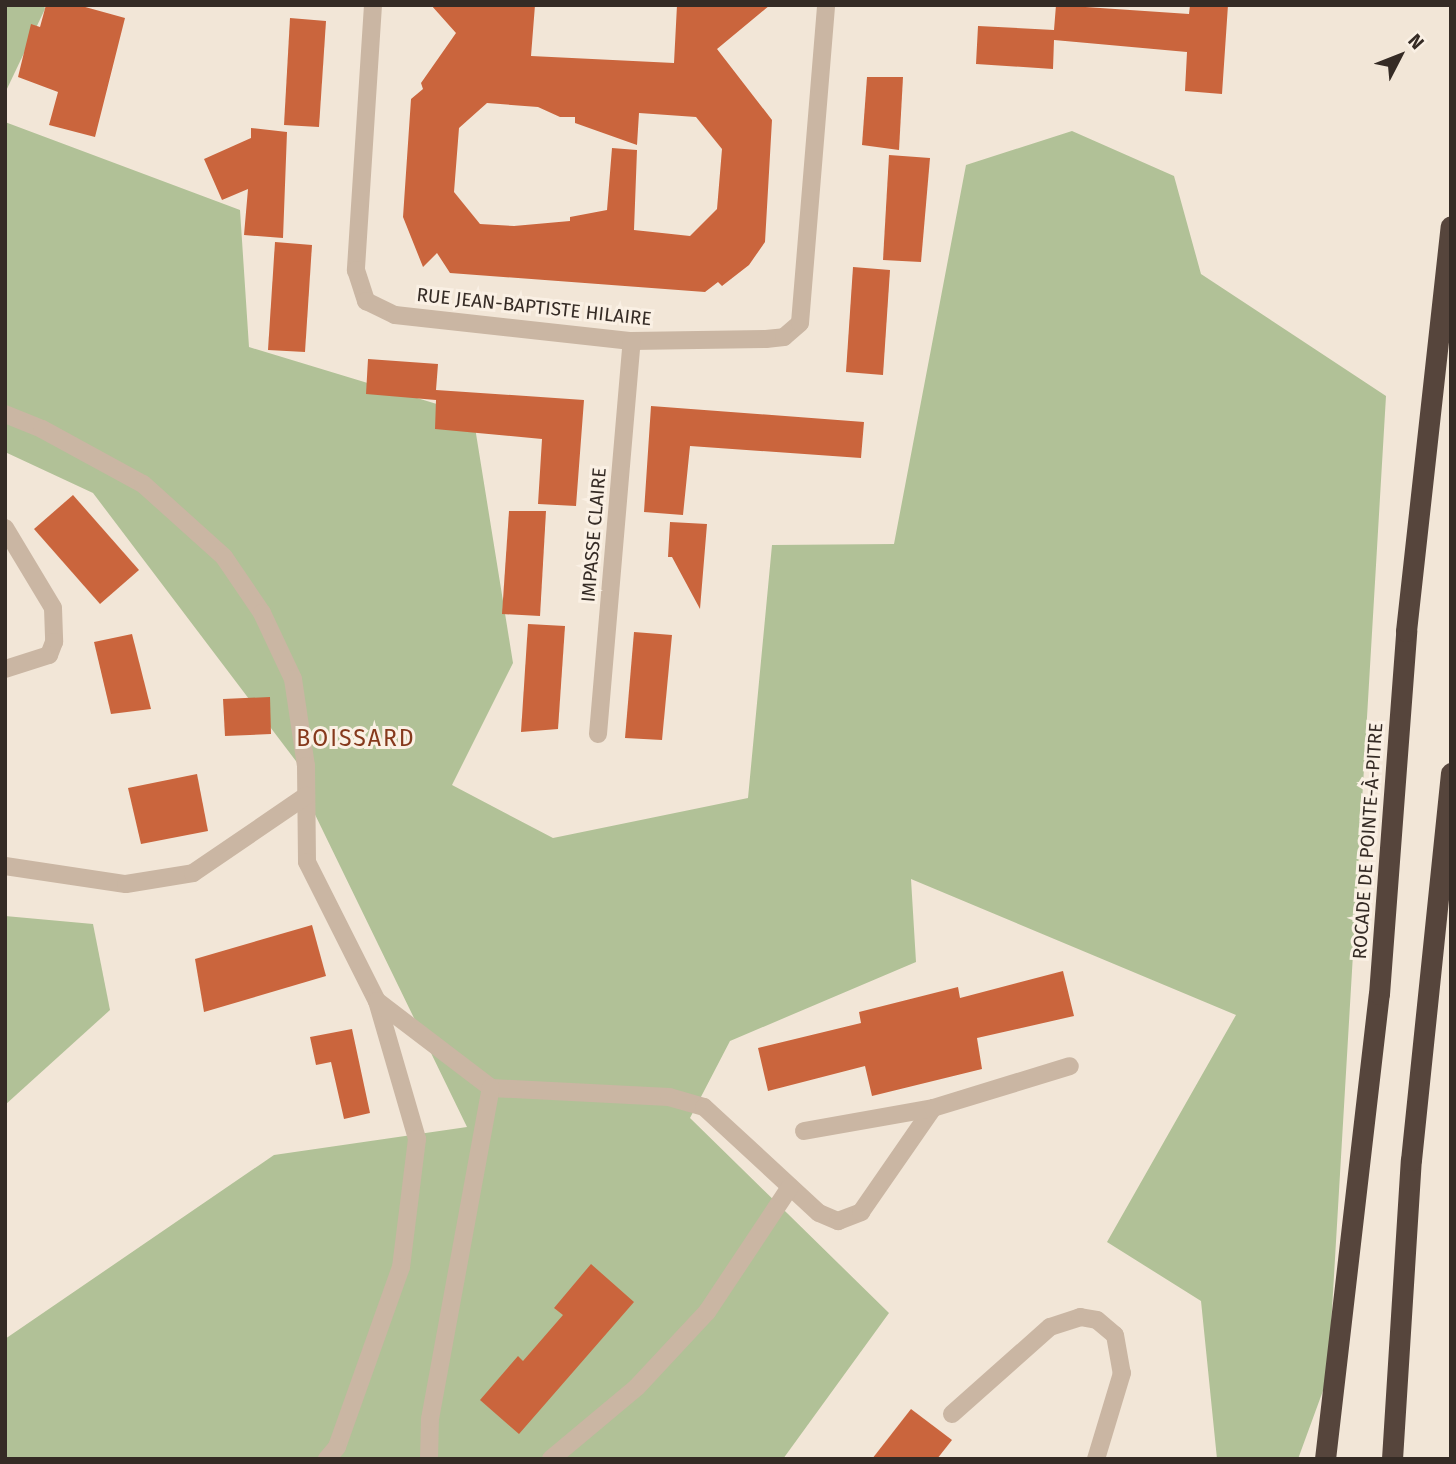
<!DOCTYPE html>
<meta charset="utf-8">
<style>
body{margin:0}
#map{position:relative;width:1456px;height:1464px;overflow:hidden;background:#f2e6d7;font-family:"Fira Sans",sans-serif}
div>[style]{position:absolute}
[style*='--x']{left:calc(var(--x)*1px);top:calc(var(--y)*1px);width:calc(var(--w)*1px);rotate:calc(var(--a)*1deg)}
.green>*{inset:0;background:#b1c197}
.building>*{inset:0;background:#ca653d}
.minor>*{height:18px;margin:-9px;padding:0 9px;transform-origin:9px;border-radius:9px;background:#cab6a3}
.highway>*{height:21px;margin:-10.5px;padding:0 10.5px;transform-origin:10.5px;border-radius:10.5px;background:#56453c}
span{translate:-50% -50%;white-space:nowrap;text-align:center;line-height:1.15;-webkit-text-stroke:6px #faf0e4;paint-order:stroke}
.street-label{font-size:19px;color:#352b25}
.quarter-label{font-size:23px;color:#86391c;letter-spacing:2px}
.frame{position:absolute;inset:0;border:7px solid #352b25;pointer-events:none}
.north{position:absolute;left:1365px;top:21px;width:70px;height:70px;-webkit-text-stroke:5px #faf0e4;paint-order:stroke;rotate:48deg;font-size:19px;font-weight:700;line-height:28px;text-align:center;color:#352b25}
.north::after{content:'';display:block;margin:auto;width:24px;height:32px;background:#352b25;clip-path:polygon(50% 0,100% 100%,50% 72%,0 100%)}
</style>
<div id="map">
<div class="green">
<i style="clip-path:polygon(5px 5px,44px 5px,45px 9px,5px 93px)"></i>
<i style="clip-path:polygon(5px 122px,240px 210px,249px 347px,473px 415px,513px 663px,452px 785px,553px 838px,748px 798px,772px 545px,894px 544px,966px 165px,1072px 131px,1174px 176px,1201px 274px,1386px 396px,1328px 1377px,1298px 1459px,1217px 1459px,1201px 1301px,1107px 1242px,1236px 1015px,911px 879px,916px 962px,730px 1041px,690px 1118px,889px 1313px,783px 1459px,5px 1459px,5px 1339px,274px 1155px,467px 1127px,306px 796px,305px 773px,93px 493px,5px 452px)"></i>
<i style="clip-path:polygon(5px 916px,93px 924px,110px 1010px,5px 1105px)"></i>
</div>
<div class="building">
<i style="clip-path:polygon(46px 5px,78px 5px,125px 18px,95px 137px,49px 125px,58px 92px,18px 77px,31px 24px,40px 27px)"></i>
<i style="clip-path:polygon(evenodd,431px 5px,535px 5px,531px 56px,674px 63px,677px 5px,770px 5px,717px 49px,772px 120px,765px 242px,749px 265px,722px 286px,718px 282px,705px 292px,450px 273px,437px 253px,423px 267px,403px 217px,411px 99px,423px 89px,421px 83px,456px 33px,431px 5px,487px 103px,538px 107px,560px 117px,575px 117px,575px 123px,637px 145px,639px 113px,696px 117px,722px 149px,717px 209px,690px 236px,634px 230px,637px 150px,612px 148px,607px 210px,570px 217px,570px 221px,514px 226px,480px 224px,454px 192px,459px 128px,487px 103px)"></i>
<i style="clip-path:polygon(1056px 5px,1189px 14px,1190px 5px,1228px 5px,1222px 94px,1185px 91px,1187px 52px,1054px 40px,1053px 69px,976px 64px,978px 26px,1054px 30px)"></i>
<i style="clip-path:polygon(290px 18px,326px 21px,319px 127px,284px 125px)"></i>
<i style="clip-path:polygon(867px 77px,903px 77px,899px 150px,862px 145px)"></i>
<i style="clip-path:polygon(251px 128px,287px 132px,283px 238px,244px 235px,248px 189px,222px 200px,204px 159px,251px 138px)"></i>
<i style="clip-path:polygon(889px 155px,930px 158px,921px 262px,883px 260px)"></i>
<i style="clip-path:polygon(275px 242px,312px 245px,305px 352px,268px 350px)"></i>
<i style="clip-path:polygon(853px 267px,890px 270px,883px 375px,846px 372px)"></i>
<i style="clip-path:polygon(368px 359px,438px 364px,436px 390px,584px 400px,576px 506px,538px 504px,542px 439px,435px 429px,436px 400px,366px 394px)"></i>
<i style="clip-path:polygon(651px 406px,864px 422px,861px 458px,690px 446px,683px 515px,644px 512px)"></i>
<i style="clip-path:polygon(73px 495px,139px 570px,100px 604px,34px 529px)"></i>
<i style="clip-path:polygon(509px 511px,546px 511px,540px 616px,502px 614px)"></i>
<i style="clip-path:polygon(670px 522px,707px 524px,700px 609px,672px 557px,668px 557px)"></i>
<i style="clip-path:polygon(528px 624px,565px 626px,558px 729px,521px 732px)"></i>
<i style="clip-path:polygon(634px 632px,672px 635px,662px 740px,625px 738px)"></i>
<i style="clip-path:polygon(132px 634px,151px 709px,111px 714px,94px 642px)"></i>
<i style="clip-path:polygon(270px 697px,271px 734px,225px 736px,223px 699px)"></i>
<i style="clip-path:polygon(197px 774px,208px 831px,141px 844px,128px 788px)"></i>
<i style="clip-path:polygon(312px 925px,326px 976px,204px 1012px,195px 959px)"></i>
<i style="clip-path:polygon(1063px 971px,1074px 1016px,977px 1038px,982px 1069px,872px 1096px,865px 1066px,768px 1091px,758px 1048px,861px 1023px,859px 1012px,958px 987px,960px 998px)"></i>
<i style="clip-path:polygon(352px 1029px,370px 1113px,344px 1119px,331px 1062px,316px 1065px,310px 1037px)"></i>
<i style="clip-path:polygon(591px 1264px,634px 1302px,519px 1434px,480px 1400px,518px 1356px,523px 1361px,563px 1315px,554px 1308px)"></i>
<i style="clip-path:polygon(911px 1409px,952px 1440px,937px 1459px,872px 1459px)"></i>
</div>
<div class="minor">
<i style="--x:373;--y:5;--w:266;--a:93.7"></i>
<i style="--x:356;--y:270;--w:33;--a:72"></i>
<i style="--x:366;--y:301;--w:32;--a:26"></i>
<i style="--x:395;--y:315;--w:238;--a:6.3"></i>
<i style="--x:632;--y:341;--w:134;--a:-0.9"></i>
<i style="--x:766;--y:339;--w:18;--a:-6"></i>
<i style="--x:784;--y:337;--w:21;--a:-41"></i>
<i style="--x:800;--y:323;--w:319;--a:-85.3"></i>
<i style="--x:5;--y:414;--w:40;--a:22"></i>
<i style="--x:42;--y:429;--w:115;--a:28.6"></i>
<i style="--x:143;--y:484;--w:109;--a:42"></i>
<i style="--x:224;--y:557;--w:68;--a:55.8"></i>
<i style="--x:262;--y:613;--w:73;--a:64.8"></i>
<i style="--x:293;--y:679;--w:88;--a:81.5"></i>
<i style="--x:306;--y:766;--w:96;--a:89.4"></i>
<i style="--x:307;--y:862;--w:156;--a:63.3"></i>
<i style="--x:377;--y:1001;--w:144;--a:73.8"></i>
<i style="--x:417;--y:1139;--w:129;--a:97.1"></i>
<i style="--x:401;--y:1267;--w:191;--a:109.6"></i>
<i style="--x:337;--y:1447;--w:16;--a:130"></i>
<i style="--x:5;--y:528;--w:93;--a:59"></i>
<i style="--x:53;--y:608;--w:34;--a:88"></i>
<i style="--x:54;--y:642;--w:14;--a:111"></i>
<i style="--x:49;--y:655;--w:46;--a:162.3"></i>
<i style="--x:598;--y:734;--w:394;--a:-85.1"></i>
<i style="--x:5;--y:866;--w:122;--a:8.5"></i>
<i style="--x:126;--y:884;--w:68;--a:-9.3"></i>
<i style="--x:193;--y:873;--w:137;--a:-34.3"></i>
<i style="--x:377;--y:1001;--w:143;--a:37.3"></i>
<i style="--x:491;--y:1088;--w:178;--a:2.9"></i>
<i style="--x:669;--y:1097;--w:36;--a:16"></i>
<i style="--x:704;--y:1107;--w:156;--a:42.7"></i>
<i style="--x:819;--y:1213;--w:21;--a:23"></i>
<i style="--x:838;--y:1221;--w:25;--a:-21"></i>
<i style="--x:861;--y:1212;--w:126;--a:-55.3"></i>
<i style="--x:804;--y:1131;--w:131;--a:-10.1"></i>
<i style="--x:933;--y:1108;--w:143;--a:-17"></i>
<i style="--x:952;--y:1414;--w:131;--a:-41.6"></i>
<i style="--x:1050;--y:1327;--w:32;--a:-18"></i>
<i style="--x:1080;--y:1317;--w:17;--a:10"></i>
<i style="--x:1097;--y:1320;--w:23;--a:40"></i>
<i style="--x:1115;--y:1335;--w:39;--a:80"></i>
<i style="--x:1122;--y:1373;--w:90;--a:106.8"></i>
<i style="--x:429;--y:1459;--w:40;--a:-88.6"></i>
<i style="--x:430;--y:1419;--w:337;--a:-79.6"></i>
<i style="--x:551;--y:1459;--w:112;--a:-39.9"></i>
<i style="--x:637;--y:1387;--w:103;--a:-47"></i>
<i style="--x:707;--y:1312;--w:150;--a:-56.4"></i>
</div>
<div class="highway">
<i style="--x:1325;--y:1459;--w:468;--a:-83.4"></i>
<i style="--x:1379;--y:994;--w:364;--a:-85.7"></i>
<i style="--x:1406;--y:631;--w:407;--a:-83.7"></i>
<i style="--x:1392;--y:1459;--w:300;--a:-86.4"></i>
<i style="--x:1411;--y:1160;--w:389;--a:-84.1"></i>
</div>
<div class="street-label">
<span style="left:534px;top:307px;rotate:6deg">RUE JEAN-BAPTISTE HILAIRE</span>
<span style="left:594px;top:535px;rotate:-85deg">IMPASSE CLAIRE</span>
<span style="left:1368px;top:841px;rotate:-86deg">ROCADE DE POINTE-À-PITRE</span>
</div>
<div class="quarter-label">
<span style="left:356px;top:738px">BOISSARD</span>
</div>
<div class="frame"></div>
<div class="north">N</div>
</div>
